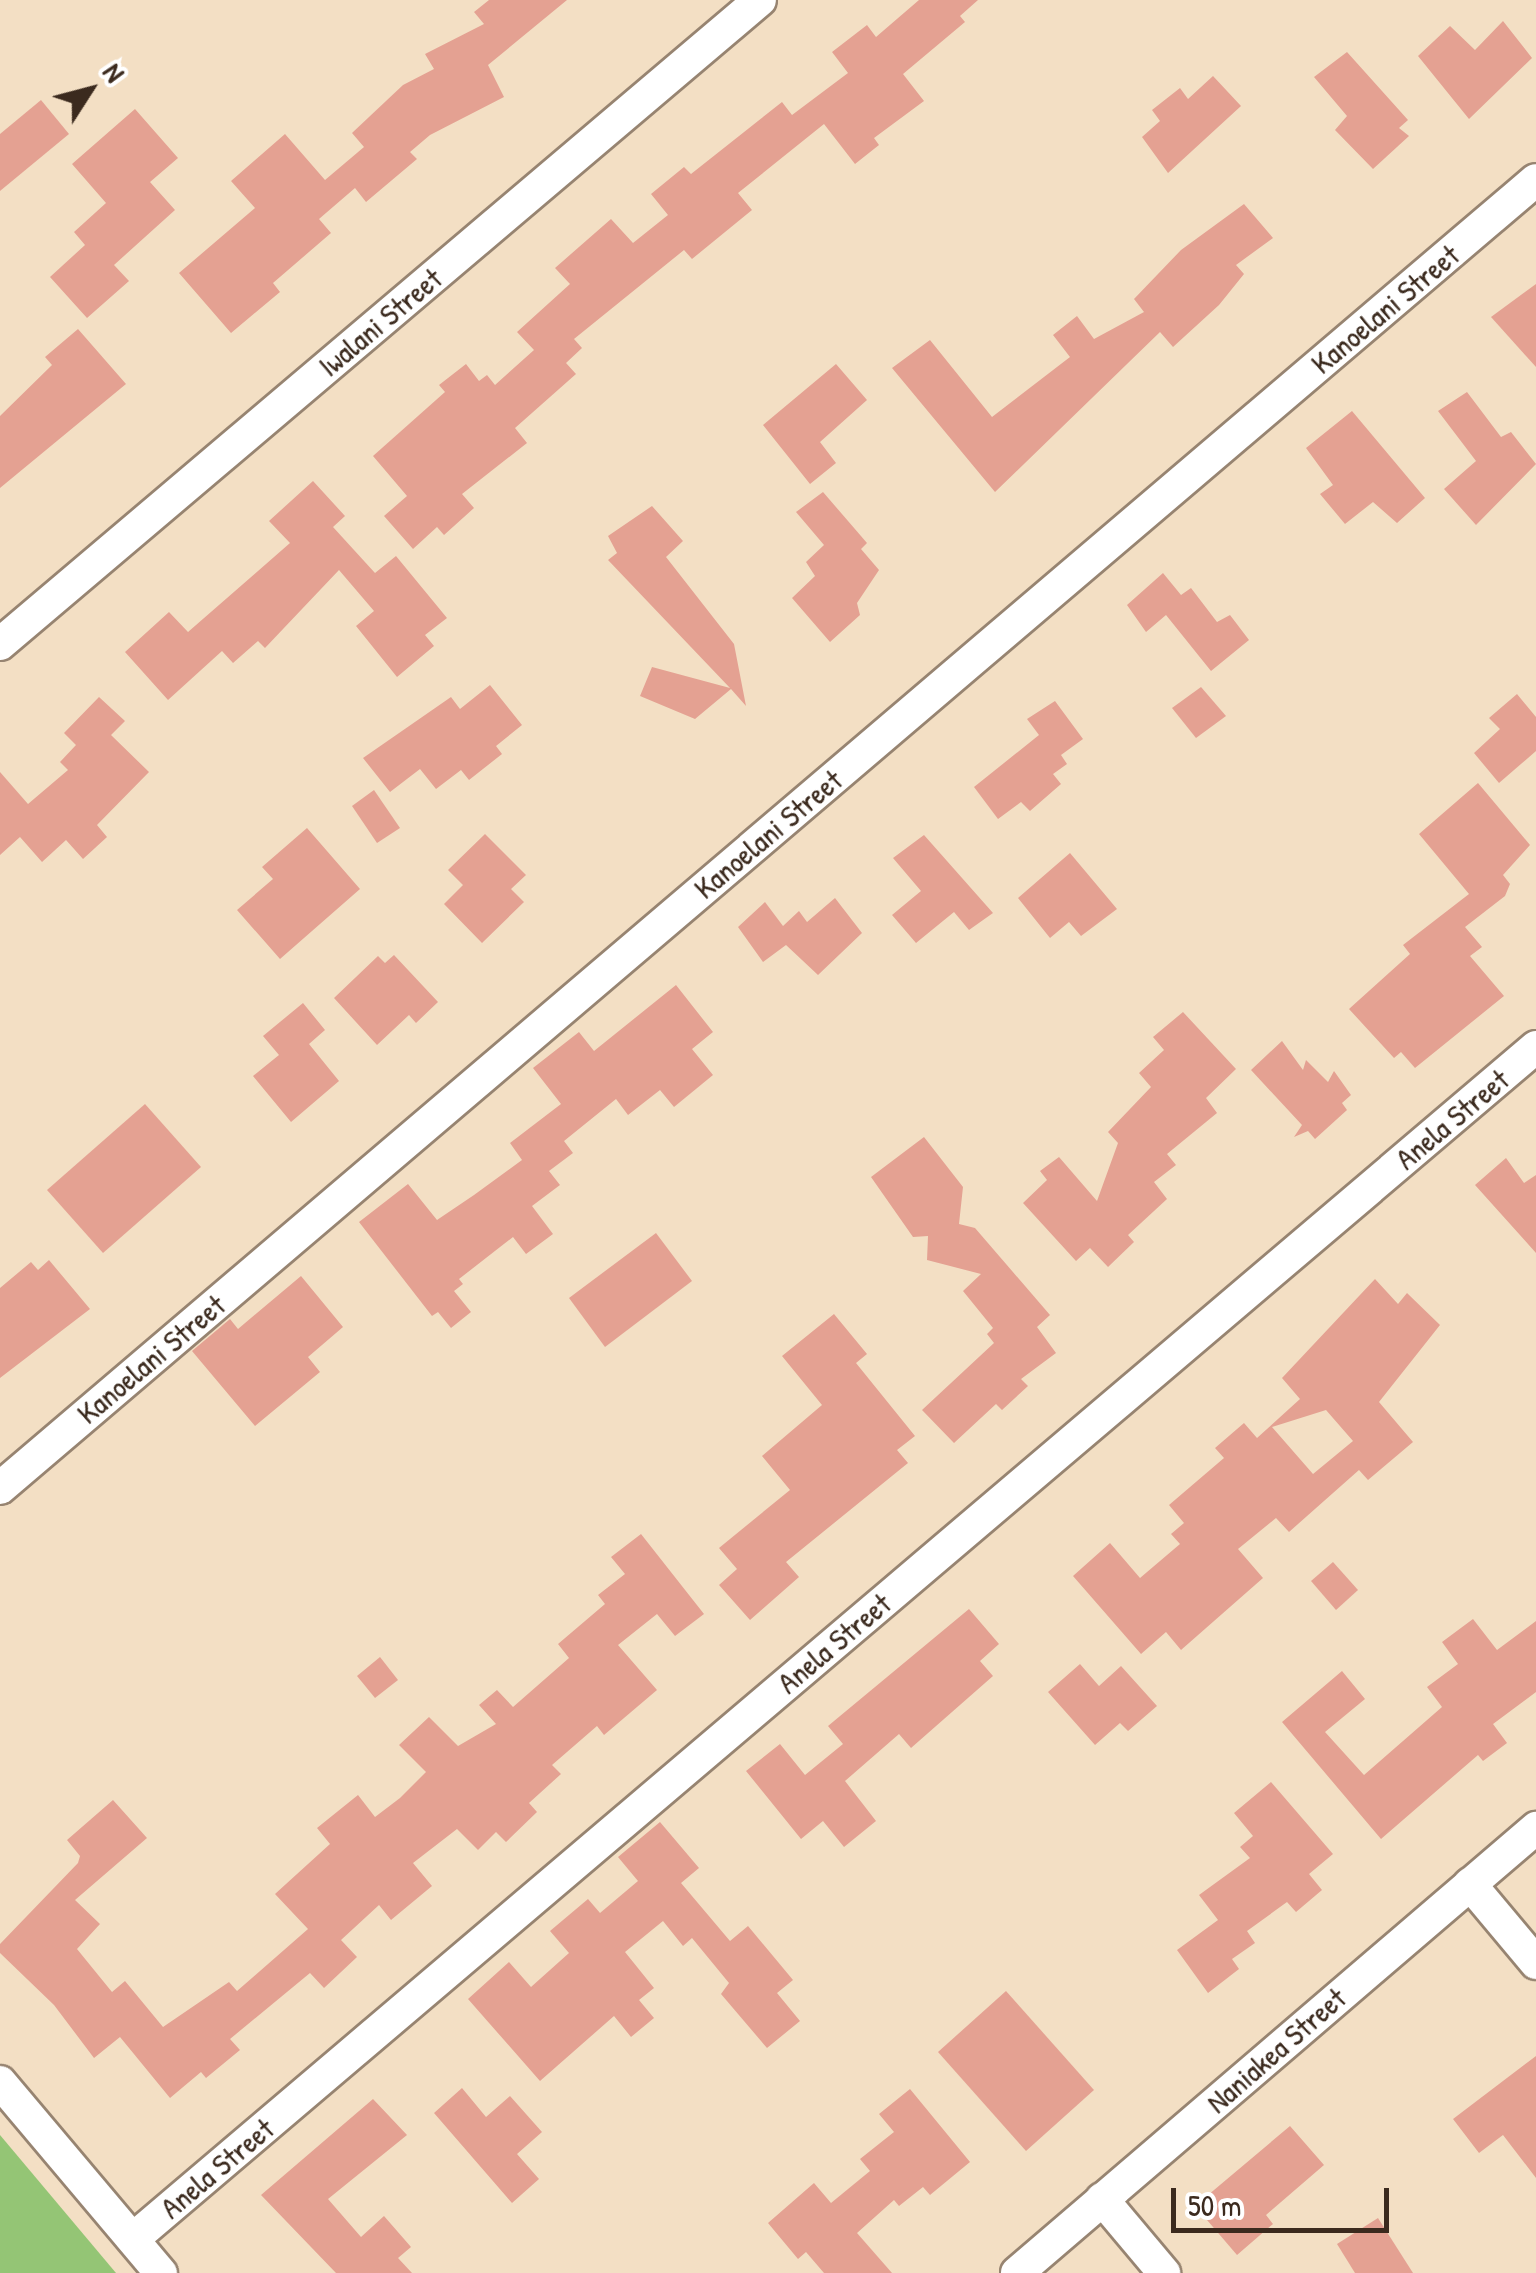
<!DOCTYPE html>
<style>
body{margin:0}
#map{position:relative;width:1536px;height:2273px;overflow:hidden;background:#f3dfc4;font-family:"Patrick Hand",sans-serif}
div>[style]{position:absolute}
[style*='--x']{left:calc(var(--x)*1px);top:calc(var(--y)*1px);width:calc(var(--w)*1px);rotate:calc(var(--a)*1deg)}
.green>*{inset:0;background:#94c575}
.building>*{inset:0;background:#e4a192}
.roads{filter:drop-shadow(2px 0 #978471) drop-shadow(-2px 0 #978471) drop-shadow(0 2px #978471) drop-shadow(0 -2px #978471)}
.minor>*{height:32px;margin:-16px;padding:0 16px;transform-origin:16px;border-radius:16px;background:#fff}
span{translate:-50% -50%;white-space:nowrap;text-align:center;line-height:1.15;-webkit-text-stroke:8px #fff;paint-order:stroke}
.street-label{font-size:30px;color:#3b2a1e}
.north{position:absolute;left:40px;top:40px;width:100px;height:100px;-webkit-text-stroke:8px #fff;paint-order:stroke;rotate:54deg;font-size:28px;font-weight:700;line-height:40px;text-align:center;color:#3b2a1e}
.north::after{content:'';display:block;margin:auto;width:35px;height:45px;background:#3b2a1e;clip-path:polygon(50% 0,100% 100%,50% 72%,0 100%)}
.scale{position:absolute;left:1171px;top:2188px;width:218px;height:45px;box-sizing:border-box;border:5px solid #3b2a1e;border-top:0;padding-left:12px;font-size:30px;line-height:35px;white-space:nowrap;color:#3b2a1e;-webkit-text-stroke:8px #fff;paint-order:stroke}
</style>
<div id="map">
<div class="green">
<i style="clip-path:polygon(0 2135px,116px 2273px,0 2273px)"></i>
</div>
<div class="building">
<i style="clip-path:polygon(489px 0,567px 0,488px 65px,504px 97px,430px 135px,410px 152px,417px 159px,366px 202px,355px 188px,319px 219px,331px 233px,273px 283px,280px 292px,231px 333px,179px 273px,255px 208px,231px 181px,285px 134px,325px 180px,364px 147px,352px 133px,403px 85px,434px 69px,425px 54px,484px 24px,474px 12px)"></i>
<i style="clip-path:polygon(919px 0,978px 0,960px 16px,965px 22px,903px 74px,924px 101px,874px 138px,879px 145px,855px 164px,824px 124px,738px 193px,752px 210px,692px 259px,684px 250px,574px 339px,582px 348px,566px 363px,576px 374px,515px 428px,527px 443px,462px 494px,474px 508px,444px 535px,437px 527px,413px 549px,384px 516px,407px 496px,373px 456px,445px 392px,439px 385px,466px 364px,479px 381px,487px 375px,495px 385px,534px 350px,517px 332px,570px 284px,555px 268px,611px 219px,633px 243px,668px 215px,651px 194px,684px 167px,691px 174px,782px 102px,792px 115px,848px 73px,832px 52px,867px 25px,876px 37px)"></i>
<i style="clip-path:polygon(1503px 21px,1532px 58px,1469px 119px,1418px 56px,1450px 26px,1475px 50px)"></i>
<i style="clip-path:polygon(1347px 52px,1408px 120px,1399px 128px,1409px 136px,1373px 169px,1335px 130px,1347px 116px,1314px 77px)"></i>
<i style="clip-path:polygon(1213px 76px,1241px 106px,1168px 173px,1142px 137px,1160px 121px,1152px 110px,1180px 88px,1188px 99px)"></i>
<i style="clip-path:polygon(41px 100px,69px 134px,0 191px,0 134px)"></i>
<i style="clip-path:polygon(135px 109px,178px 158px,150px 182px,175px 210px,114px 265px,129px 281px,87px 318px,50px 277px,85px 245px,74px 232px,106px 203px,72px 164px)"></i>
<i style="clip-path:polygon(1244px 204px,1273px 238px,1236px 265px,1244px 274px,1219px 305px,1173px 347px,1160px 332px,995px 492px,892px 368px,930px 340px,992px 417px,1070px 357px,1053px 335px,1077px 316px,1094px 339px,1144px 312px,1134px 299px,1181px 250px)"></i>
<i style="clip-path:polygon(1536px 284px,1536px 367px,1491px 317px)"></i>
<i style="clip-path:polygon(78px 329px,126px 384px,0 488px,0 416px,52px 365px,45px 357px)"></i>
<i style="clip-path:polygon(836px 364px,867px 400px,820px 442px,836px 463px,810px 484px,763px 425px)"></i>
<i style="clip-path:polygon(1467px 392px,1501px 437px,1511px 432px,1536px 464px,1476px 525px,1444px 489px,1476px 461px,1438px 411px)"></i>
<i style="clip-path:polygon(1352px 411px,1425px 498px,1397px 523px,1373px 502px,1345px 524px,1320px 494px,1333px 485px,1306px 448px)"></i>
<i style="clip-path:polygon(313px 481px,345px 516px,333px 527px,375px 573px,396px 556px,447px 618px,425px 635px,434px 646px,397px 677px,356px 626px,374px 611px,339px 570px,265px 648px,258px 641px,233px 663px,222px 651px,168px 700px,125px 652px,169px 612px,188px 632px,290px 543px,269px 521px)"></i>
<i style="clip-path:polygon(823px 492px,867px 543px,861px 549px,879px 570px,857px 603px,860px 615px,830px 642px,792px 598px,815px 576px,806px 562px,824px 545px,796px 512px)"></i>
<i style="clip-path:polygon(652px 506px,683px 541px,666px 557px,734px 644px,746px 706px,731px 689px,695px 719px,640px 696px,652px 667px,730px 688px,608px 560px,617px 553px,608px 536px)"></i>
<i style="clip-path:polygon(1163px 573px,1181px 595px,1191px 588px,1217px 622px,1230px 615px,1249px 640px,1211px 671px,1166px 615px,1146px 632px,1127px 605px)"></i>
<i style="clip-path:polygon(490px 685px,522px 725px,496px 746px,502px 754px,469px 780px,461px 770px,436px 789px,420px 769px,390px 792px,363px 758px,451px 697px,460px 709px)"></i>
<i style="clip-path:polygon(1201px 687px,1226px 716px,1196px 738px,1172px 708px)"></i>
<i style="clip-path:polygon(1517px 694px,1536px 717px,1536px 751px,1499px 783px,1474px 753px,1500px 729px,1489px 718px)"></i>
<i style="clip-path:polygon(99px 697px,125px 721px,111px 735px,149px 772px,97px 825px,107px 837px,83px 859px,66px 840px,42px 862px,20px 837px,0 855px,0 772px,28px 804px,68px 770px,60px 762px,76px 745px,64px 733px)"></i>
<i style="clip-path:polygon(1055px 701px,1083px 739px,1061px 755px,1067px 764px,1053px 774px,1061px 784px,1030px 811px,1021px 802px,998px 819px,974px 787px,1039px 735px,1027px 719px)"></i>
<i style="clip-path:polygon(1478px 783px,1530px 845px,1503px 875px,1510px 884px,1505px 896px,1465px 927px,1482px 947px,1470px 956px,1504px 996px,1415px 1068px,1401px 1052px,1394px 1058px,1349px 1009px,1410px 954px,1403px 945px,1469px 894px,1419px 834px)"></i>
<i style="clip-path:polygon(374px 790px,400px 828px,377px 843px,352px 806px)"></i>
<i style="clip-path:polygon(307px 828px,360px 889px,280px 959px,237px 910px,273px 879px,262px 867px)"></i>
<i style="clip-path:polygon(485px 834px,526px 875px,511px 889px,524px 902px,482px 943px,444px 904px,463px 885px,448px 870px)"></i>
<i style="clip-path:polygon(924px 835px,993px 913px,969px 930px,954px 912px,916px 943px,892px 915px,921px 891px,893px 858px)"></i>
<i style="clip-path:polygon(1070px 853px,1117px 909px,1081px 936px,1069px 922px,1050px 938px,1018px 898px)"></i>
<i style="clip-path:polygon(835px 898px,862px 933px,818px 975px,786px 945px,763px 962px,738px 927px,765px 902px,783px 926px,799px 911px,807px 922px)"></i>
<i style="clip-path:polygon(394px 955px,438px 1002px,416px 1023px,409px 1015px,377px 1045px,334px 998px,378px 956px,385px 963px)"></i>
<i style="clip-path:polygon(676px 985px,713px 1032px,692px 1049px,713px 1075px,674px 1107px,660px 1090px,628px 1115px,616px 1099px,564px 1141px,573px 1153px,549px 1171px,560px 1185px,532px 1206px,553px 1234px,526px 1254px,513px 1237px,459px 1279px,463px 1284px,454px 1291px,471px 1312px,451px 1328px,438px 1312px,432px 1316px,359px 1222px,408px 1184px,437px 1220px,474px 1195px,522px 1160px,510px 1143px,561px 1104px,533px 1068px,579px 1032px,594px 1051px)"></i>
<i style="clip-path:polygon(303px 1003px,325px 1030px,309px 1044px,339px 1081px,291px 1122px,253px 1076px,279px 1055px,263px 1036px)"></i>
<i style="clip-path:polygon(1183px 1012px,1236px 1069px,1206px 1098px,1217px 1113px,1167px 1154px,1176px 1165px,1154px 1182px,1167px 1199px,1128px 1235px,1134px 1242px,1108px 1267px,1090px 1248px,1076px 1261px,1023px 1203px,1047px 1180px,1040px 1171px,1059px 1157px,1097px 1201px,1118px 1143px,1108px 1132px,1151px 1087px,1139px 1073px,1164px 1050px,1153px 1037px)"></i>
<i style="clip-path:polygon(1282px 1041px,1303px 1070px,1306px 1060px,1328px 1082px,1334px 1071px,1351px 1095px,1342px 1103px,1347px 1110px,1315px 1139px,1308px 1131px,1294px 1137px,1302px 1125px,1251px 1070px)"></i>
<i style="clip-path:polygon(145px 1104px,201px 1167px,103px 1253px,47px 1190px)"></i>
<i style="clip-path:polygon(924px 1137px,963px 1187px,959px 1224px,975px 1228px,1050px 1315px,1037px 1327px,1056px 1353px,1021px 1379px,1028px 1386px,1002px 1410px,996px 1404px,954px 1443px,922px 1410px,994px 1343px,987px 1334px,993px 1328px,963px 1291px,981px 1274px,927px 1260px,928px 1236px,913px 1237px,871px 1177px)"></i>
<i style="clip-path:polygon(1506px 1158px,1524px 1183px,1536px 1175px,1536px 1253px,1475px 1185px)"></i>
<i style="clip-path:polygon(656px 1233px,692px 1281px,605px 1347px,569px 1298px)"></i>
<i style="clip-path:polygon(49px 1260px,90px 1309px,0 1378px,0 1288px,31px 1262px,38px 1270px)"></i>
<i style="clip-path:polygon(301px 1276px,343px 1327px,308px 1357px,320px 1372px,255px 1426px,192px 1351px,230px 1319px,238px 1329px)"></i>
<i style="clip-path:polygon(evenodd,1375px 1279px,1398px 1304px,1407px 1293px,1440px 1325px,1379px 1402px,1413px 1442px,1368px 1480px,1359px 1470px,1289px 1532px,1276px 1518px,1238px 1549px,1263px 1578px,1181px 1650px,1166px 1632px,1141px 1654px,1073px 1576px,1110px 1543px,1140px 1578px,1180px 1544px,1171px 1534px,1184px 1523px,1169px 1505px,1224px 1458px,1215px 1448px,1244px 1423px,1257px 1438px,1300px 1399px,1282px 1378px,1375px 1279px,1326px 1410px,1353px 1441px,1313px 1474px,1272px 1427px,1326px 1410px)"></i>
<i style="clip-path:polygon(834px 1314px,867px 1354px,856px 1363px,915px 1436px,897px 1450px,908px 1463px,786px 1562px,799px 1577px,750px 1620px,719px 1585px,737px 1569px,719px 1548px,790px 1490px,762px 1456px,822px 1405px,782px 1356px)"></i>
<i style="clip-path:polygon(641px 1534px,704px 1614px,675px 1636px,657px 1614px,618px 1645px,657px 1690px,604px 1735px,597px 1726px,552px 1765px,561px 1774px,529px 1803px,537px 1812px,506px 1842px,496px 1832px,478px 1850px,457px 1829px,413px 1863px,432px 1886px,391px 1920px,379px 1905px,341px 1940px,357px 1957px,324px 1988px,310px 1973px,230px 2039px,240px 2050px,206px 2078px,201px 2072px,170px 2098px,120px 2037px,94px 2058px,54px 2005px,0 1953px,0 1944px,78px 1863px,80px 1856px,67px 1840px,113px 1800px,147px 1838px,75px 1900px,100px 1924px,77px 1949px,112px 1992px,125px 1981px,163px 2027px,229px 1982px,237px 1991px,308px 1929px,275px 1894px,330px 1844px,317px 1828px,358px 1795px,375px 1817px,400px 1798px,426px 1772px,399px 1745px,429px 1717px,458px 1746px,496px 1724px,479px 1705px,497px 1690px,513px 1707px,569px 1658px,558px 1644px,605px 1604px,598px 1595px,625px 1574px,611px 1557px)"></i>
<i style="clip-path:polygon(1333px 1562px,1358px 1590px,1336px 1610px,1311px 1581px)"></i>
<i style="clip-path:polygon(969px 1609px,999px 1644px,980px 1661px,993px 1676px,911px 1748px,899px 1734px,845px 1781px,876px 1821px,844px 1847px,823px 1821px,801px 1839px,746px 1771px,780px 1744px,805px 1775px,843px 1744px,828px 1726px)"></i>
<i style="clip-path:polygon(1473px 1619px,1497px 1650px,1536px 1621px,1536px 1692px,1493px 1724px,1507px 1743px,1483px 1761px,1478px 1755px,1381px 1839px,1282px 1722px,1342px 1671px,1365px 1699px,1325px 1732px,1364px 1775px,1442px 1707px,1427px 1687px,1458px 1664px,1442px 1642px)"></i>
<i style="clip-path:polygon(380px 1657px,398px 1680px,375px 1698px,357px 1676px)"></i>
<i style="clip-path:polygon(1080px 1664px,1099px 1686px,1121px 1666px,1157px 1706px,1128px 1731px,1120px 1723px,1095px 1745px,1048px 1692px)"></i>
<i style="clip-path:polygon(1271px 1782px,1333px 1854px,1309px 1874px,1322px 1890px,1296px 1912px,1287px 1902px,1247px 1931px,1255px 1943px,1232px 1959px,1239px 1969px,1208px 1993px,1177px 1950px,1218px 1920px,1199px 1895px,1250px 1858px,1240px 1847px,1253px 1836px,1234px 1813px)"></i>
<i style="clip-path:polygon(660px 1822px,699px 1868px,681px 1883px,730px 1941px,748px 1926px,793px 1980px,777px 1993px,800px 2021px,767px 2048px,721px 1994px,729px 1983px,692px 1938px,683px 1946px,663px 1921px,625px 1952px,654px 1988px,639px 2000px,654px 2018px,631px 2037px,614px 2016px,540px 2081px,468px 1999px,509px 1962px,531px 1987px,569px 1953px,550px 1931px,588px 1899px,600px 1913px,638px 1881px,618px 1857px)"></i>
<i style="clip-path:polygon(1006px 1991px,1094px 2090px,1026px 2151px,938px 2052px)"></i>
<i style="clip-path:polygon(1536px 2056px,1536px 2178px,1503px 2135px,1479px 2153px,1453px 2119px)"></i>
<i style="clip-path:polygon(462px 2088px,486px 2117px,510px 2096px,542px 2132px,517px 2154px,539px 2179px,512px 2203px,434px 2113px)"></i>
<i style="clip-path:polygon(910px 2089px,970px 2162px,930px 2195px,923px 2187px,899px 2206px,894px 2200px,857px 2233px,892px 2273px,824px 2273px,806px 2252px,798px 2259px,768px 2223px,814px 2183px,831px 2203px,870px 2171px,860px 2159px,894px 2132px,879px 2114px)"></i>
<i style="clip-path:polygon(373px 2099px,407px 2135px,328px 2199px,361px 2237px,384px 2216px,411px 2247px,398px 2258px,412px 2273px,336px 2273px,261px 2195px)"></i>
<i style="clip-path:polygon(1290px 2126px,1324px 2165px,1266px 2215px,1273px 2224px,1237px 2255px,1195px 2206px)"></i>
<i style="clip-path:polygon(1378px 2218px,1413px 2273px,1355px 2273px,1337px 2244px)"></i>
</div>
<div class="roads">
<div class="minor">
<i style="--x:0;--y:644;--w:996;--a:-40.28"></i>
<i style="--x:0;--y:1488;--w:2017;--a:-40.42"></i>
<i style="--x:1470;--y:1884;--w:103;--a:50.1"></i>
<i style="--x:0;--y:2082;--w:250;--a:49.9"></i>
<i style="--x:1102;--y:2199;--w:97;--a:50"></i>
<i style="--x:133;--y:2239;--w:1841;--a:-40.35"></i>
<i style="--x:1017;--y:2273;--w:684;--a:-40.61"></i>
</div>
</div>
<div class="street-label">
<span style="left:1385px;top:309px;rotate:-40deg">Kanoelani Street</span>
<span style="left:380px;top:322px;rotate:-40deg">Iwalani Street</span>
<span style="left:768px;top:834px;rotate:-40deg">Kanoelani Street</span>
<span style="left:1452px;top:1119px;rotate:-40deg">Anela Street</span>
<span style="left:151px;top:1359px;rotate:-40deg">Kanoelani Street</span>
<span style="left:834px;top:1643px;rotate:-40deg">Anela Street</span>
<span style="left:1276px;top:2050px;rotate:-41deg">Naniakea Street</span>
<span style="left:217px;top:2168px;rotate:-40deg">Anela Street</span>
</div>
<div class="north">N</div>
<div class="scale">50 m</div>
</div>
